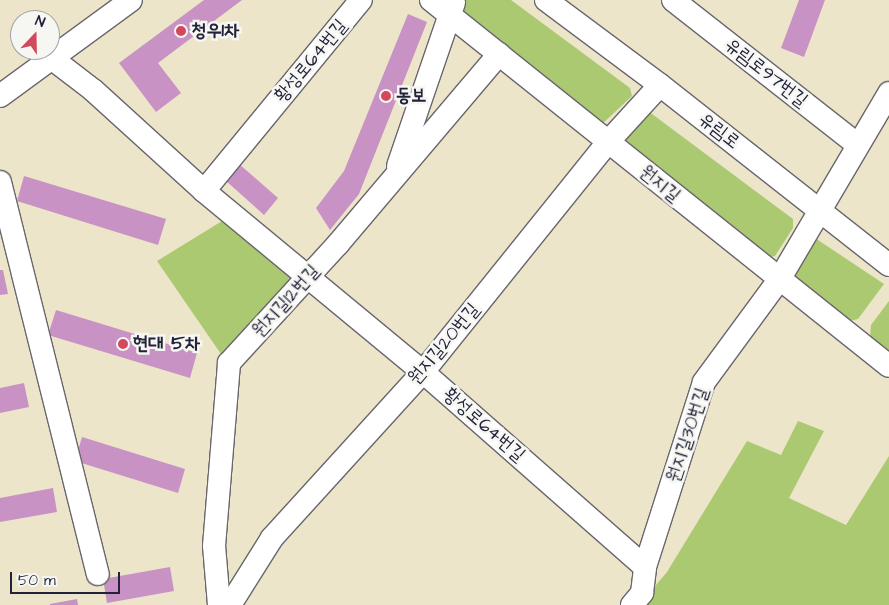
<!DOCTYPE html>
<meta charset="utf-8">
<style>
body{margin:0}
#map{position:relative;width:889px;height:605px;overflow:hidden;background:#ece5c9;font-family:"Architects Daughter","Poor Story",sans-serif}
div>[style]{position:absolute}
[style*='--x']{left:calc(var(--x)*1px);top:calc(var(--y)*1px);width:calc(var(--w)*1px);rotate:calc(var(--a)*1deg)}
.green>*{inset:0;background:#abc970}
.building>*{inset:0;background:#c992c4}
.roads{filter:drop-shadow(1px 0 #69666d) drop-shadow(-1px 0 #69666d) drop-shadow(0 1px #69666d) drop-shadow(0 -1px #69666d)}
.minor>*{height:22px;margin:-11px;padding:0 11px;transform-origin:11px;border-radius:11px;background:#fff}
.dots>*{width:14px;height:14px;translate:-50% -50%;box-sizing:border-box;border:2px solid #f6f6f2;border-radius:50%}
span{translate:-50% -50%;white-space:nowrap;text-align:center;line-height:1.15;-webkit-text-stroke:5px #f6f6f2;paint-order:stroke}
.poi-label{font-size:19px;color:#22223b;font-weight:700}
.left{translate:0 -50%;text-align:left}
.street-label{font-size:19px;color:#22223b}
.north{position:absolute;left:10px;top:10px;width:50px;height:50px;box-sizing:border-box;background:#f6f6f2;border:1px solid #a1a1a9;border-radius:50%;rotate:21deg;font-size:14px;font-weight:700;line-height:20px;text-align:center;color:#22223b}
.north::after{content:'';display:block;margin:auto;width:18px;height:22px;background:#d1495b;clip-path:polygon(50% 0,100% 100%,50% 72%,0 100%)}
.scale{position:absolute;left:10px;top:572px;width:110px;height:22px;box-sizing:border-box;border:2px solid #22223b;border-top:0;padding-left:6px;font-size:15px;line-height:18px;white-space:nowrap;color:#22223b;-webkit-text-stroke:4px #f6f6f2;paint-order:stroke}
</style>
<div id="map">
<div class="green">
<i style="clip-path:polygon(458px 0,511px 0,630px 88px,632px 96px,600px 126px,453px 11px)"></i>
<i style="clip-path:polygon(644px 108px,793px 219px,793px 228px,775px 256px,765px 258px,622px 146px,638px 111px)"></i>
<i style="clip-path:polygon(227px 218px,298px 278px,223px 357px,157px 261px)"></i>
<i style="clip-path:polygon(809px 234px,884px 284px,858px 319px,845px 322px,791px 279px)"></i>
<i style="clip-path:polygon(889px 301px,889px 353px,870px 339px,871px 325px)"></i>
<i style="clip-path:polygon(798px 421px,824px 431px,789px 498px,846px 525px,889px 456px,889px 605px,639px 605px,667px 572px,747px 441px,781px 455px)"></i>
</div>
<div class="building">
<i style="clip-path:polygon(204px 0,242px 0,158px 63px,181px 93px,156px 112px,119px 63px)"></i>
<i style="clip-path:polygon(799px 0,825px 0,804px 57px,781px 48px)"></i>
<i style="clip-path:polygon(408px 14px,427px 22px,359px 194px,330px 230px,316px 208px,344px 171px)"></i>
<i style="clip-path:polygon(239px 164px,278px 198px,264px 215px,225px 180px)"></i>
<i style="clip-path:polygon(24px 176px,166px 219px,158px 245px,17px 201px)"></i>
<i style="clip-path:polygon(0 270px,3px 270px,8px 294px,0 295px)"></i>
<i style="clip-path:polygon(56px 310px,197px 353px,190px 378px,48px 335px)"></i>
<i style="clip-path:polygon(24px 383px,29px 407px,0 413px,0 388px)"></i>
<i style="clip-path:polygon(82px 437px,185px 469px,178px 493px,75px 461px)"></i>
<i style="clip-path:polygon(53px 488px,57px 512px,0 522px,0 498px)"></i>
<i style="clip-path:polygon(170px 567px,174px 591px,107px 603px,103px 579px)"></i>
<i style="clip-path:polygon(77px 599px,78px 605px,50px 605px,50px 604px)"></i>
</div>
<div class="roads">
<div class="minor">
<i style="--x:431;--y:0;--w:586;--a:38.63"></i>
<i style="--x:546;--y:0;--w:142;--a:36.7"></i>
<i style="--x:660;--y:85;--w:291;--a:38.2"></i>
<i style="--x:673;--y:0;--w:235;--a:38.1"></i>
<i style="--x:50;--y:57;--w:54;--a:37.5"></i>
<i style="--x:93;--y:90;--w:150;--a:42.3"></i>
<i style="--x:204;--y:191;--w:284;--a:39.6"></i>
<i style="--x:423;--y:372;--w:295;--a:41.3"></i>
<i style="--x:0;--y:96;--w:162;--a:-36.2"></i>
<i style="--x:398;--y:166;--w:173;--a:-71.1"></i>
<i style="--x:0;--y:182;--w:404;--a:76"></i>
<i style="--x:204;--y:191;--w:247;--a:-50.6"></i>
<i style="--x:219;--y:605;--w:59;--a:-94.8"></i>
<i style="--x:214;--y:546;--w:184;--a:-85.3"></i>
<i style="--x:229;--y:363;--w:161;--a:-47.5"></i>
<i style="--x:338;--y:244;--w:249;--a:-49.7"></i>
<i style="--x:230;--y:605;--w:79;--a:-57.9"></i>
<i style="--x:272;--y:538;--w:224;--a:-47.7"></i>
<i style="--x:423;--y:372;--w:295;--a:-51.2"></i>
<i style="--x:608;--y:142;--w:77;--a:-47.6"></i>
<i style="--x:632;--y:605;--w:16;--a:-50"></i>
<i style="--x:642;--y:593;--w:26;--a:-83"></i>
<i style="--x:645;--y:567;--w:194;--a:-72.3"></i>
<i style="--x:704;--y:382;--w:127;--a:-53.7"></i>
<i style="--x:779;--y:280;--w:217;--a:-59.5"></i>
</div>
</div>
<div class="dots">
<i style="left:181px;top:31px;background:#d1495b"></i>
<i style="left:386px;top:96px;background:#d1495b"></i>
<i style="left:123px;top:344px;background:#d1495b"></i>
</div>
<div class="poi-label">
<span class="left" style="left:191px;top:31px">청우1차</span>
<span class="left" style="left:396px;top:96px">동보</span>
<span class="left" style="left:133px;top:344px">현대 5차</span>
</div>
<div class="street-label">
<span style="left:311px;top:61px;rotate:-50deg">황성로64번길</span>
<span style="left:766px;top:73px;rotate:38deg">유림로97번길</span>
<span style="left:719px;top:131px;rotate:38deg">유림로</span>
<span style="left:660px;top:184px;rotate:39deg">원지길</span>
<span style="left:286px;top:301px;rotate:-48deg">원지길12번길</span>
<span style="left:444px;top:344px;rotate:-50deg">원지길20번길</span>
<span style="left:484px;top:425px;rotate:41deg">황성로64번길</span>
<span style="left:688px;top:435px;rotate:-72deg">원지길30번길</span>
</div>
<div class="north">N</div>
<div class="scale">50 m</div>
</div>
